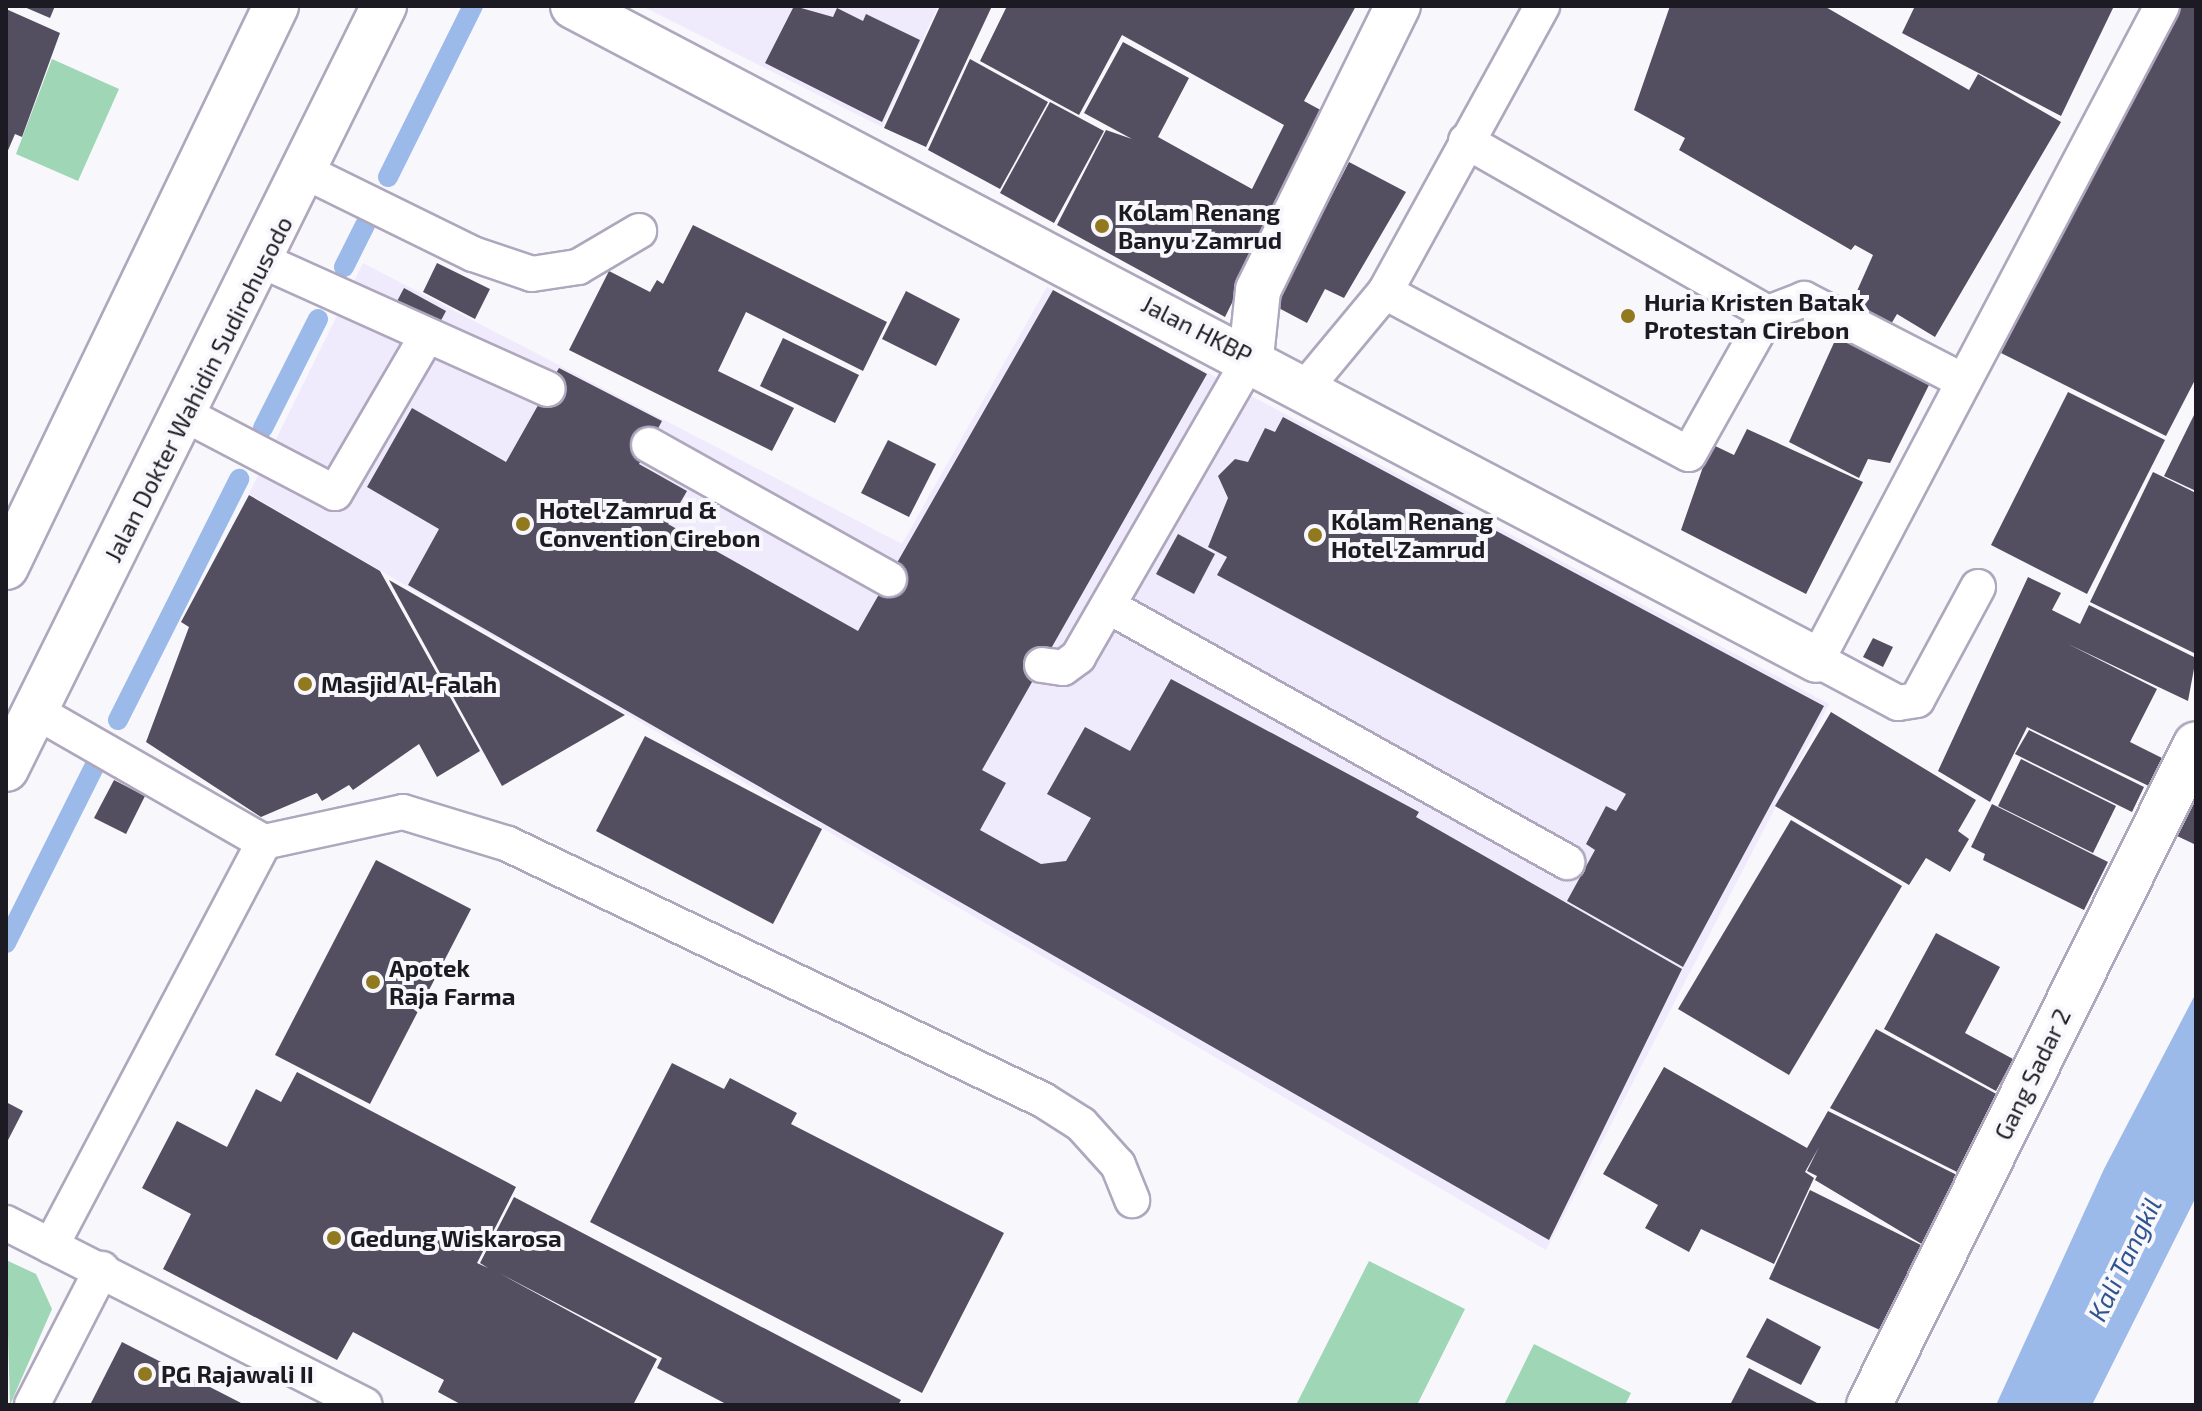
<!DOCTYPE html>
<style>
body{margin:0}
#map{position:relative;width:2202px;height:1411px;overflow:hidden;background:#f8f7fb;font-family:"Exo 2",sans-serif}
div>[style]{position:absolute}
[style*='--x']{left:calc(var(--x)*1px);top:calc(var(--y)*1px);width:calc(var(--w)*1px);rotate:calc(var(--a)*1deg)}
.built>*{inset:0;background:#f0eafd}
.green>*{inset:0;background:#9ed6b6}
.water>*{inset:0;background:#9bbaea}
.stream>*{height:20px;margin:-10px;padding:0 10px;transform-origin:10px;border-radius:10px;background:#9bbaea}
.building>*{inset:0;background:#544e61}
.roads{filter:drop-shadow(2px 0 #aea7bd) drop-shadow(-2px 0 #aea7bd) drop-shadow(0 2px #aea7bd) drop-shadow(0 -2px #aea7bd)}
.lane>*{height:34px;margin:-17px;padding:0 17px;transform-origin:17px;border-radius:17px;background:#fff}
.street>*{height:44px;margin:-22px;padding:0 22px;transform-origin:22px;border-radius:22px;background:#fff}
.secondary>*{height:44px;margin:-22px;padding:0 22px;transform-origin:22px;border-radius:22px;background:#fff}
.dots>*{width:22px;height:22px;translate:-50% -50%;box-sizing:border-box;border:4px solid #f8f7fb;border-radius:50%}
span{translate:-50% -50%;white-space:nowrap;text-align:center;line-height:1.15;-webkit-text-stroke:8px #f8f7fb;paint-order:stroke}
.poi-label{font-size:24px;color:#1c1a22;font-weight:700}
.left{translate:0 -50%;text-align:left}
.street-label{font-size:24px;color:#1c1a22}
.water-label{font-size:26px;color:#2f548f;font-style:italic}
.frame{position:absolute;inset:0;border:8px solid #1c1a22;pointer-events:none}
</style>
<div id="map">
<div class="built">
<i style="clip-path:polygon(642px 6px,938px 6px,882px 127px)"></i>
<i style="clip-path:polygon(363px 263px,902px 544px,1047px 287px,1829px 704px,1546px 1250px,249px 494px)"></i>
</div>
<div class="green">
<i style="clip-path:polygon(52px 59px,119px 89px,78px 181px,16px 154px)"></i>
<i style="clip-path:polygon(6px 1260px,36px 1274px,52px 1309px,10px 1405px)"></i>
<i style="clip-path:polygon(1369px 1261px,1465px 1309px,1417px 1405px,1296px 1405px)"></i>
<i style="clip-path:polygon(1534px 1344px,1631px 1393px,1625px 1405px,1504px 1405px)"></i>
</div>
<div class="water">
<i style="clip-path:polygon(2196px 993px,2196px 1197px,2092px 1405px,1996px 1405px,2104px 1169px)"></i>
</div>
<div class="stream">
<i style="--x:388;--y:177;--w:191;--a:-63.6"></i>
<i style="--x:344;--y:267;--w:47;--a:-63.4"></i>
<i style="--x:263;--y:428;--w:122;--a:-63.2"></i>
<i style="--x:118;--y:720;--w:270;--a:-63.3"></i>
<i style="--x:6;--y:943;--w:197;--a:-63.4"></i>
</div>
<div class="building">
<i style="clip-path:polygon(22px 6px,55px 6px,50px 18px)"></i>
<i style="clip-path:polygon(794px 6px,833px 17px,837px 8px,863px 21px,866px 14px,920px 40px,882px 122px,765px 63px)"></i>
<i style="clip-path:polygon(940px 6px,992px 6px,926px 147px,884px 128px)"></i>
<i style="clip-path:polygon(1007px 6px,1356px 6px,1304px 101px,1326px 113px,1225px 317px,1057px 225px,1106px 130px,1132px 139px,1084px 113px,1123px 42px,1189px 78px,1158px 137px,1252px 189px,1284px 125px,1122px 35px,1079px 115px,980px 61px)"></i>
<i style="clip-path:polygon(1670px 6px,1824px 6px,1969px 90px,1978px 74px,2061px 122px,1935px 337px,1897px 314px,1887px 331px,1849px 309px,1873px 255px,1855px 245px,1851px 250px,1679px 150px,1685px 138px,1634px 110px)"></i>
<i style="clip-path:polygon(1915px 6px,2114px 6px,2061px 116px,1902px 33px)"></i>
<i style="clip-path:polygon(2177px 6px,2196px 6px,2196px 378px,2166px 436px,2001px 353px)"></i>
<i style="clip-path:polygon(6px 9px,60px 33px,22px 137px,15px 134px,6px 155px)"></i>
<i style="clip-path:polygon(970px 59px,1048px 102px,1000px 189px,928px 150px)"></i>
<i style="clip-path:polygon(1050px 102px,1104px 131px,1054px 223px,1000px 193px)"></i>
<i style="clip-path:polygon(1349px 162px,1406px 192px,1344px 298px,1325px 289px,1307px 323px,1275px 306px)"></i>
<i style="clip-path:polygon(693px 225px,887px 322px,863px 371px,746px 312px,718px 371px,794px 408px,772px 451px,569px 350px,609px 271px,650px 292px,657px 280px,663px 284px)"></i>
<i style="clip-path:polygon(437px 263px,490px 289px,475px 319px,423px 292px)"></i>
<i style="clip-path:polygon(404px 288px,446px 311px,436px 330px,393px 309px)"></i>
<i style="clip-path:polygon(1053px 290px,1207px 374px,982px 770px,1006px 783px,980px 830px,1041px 864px,1066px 861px,1091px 818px,1047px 794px,1085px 727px,1130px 751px,1171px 679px,1419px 812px,1416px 817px,1682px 969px,1549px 1240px,408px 585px,439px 529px,367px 487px,412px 408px,506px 462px,559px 368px,662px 421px,639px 464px,687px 491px,668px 524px,858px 631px)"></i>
<i style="clip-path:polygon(906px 291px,960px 319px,936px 366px,882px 339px)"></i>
<i style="clip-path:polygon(1837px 336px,1930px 383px,1890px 463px,1868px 459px,1859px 478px,1789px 442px)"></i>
<i style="clip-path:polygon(783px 338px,859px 375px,835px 423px,760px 386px)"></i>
<i style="clip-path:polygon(2068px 392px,2165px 440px,2087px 594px,1991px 545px)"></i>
<i style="clip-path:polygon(2196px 411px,2196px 491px,2164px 476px)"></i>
<i style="clip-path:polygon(1283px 417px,1824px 706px,1683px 967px,1567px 901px,1595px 850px,1586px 844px,1606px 806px,1616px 811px,1626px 794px,1217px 575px,1227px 557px,1208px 547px,1228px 498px,1218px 476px,1235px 459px,1248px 462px,1265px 428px,1275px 432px)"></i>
<i style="clip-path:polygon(1747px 429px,1863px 482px,1806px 594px,1681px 530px,1711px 444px,1734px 455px)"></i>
<i style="clip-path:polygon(888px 440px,936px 464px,909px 517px,861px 493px)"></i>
<i style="clip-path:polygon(2153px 472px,2196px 493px,2196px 654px,2090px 602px)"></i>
<i style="clip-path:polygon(249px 495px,380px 571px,480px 751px,437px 777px,419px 744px,353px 790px,349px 785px,322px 801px,317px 793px,261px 817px,146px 742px,189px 627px,181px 622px)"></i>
<i style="clip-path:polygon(1178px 534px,1215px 554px,1194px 594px,1156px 574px)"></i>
<i style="clip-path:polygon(2028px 577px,2061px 593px,2052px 610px,2080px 624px,2089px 605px,2196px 658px,2188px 701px,2068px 644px,2157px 689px,2130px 742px,2168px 761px,2155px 789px,2027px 727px,1990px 802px,1938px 771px)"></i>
<i style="clip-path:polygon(389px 580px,625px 715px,502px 786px)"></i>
<i style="clip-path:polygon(1873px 638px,1893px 647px,1883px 667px,1863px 657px)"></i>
<i style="clip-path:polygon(1831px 712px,1976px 800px,1958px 831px,1969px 839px,1950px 872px,1926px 858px,1909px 885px,1775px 806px)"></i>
<i style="clip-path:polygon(2029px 730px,2144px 787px,2132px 812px,2015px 754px)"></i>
<i style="clip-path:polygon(645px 736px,822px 829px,773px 924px,596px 831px)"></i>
<i style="clip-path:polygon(2021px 759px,2116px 806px,2093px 853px,1998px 806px)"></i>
<i style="clip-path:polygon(114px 780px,145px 796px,126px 834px,94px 818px)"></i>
<i style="clip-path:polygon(2196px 790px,2196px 845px,2175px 835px)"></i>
<i style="clip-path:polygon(1992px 804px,2108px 862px,2084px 910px,1983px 860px,1985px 854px,1971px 847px)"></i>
<i style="clip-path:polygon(1791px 820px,1902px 886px,1789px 1075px,1678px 1009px)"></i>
<i style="clip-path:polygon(376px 860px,471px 909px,370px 1104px,275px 1055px)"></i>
<i style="clip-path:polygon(1936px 933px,2000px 967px,1965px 1033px,2013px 1059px,1996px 1091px,1884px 1029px)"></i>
<i style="clip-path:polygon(1876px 1029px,2002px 1097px,1963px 1175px,1830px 1108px)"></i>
<i style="clip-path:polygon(672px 1063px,724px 1089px,730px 1078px,797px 1113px,791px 1124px,1004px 1233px,922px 1393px,590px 1222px)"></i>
<i style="clip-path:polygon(1664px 1067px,1807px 1148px,1828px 1111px,1961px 1177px,1925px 1246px,1815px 1180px,1817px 1176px,1807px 1171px,1819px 1147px,1805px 1172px,1814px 1178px,1774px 1264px,1701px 1229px,1689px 1252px,1645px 1228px,1658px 1205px,1603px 1174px)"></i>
<i style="clip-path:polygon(297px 1072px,516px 1187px,477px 1263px,488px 1268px,480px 1263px,514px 1197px,901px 1400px,898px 1405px,728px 1405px,657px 1368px,662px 1358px,499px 1273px,657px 1359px,633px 1405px,462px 1405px,438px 1392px,444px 1380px,353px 1332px,337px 1360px,163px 1269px,191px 1214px,142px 1188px,177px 1121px,227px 1147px,256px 1089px,281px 1102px)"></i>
<i style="clip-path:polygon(6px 1102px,23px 1111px,6px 1144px)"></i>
<i style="clip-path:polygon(1810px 1190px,1925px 1247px,1880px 1330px,1769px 1279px)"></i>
<i style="clip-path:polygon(1767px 1318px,1821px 1347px,1801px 1385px,1746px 1357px)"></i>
<i style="clip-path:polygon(122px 1342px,245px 1405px,90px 1405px)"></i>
<i style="clip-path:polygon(1749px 1368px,1821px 1405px,1730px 1405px)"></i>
</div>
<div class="roads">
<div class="lane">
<i style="--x:1466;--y:141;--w:348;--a:29.7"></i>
<i style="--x:306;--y:172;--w:186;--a:26.2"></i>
<i style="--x:473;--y:254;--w:62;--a:18.7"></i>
<i style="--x:532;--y:274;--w:47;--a:-8.7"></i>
<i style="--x:578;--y:267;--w:71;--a:-30.5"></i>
<i style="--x:263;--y:261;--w:312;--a:24.2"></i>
<i style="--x:1385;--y:292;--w:344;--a:28.1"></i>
<i style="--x:1689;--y:454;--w:162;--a:-60.7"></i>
<i style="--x:1768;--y:313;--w:39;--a:-21"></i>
<i style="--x:1804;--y:299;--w:177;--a:27.3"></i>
<i style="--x:1306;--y:387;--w:124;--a:-50.3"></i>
<i style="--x:1385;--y:292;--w:326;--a:-61.2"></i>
<i style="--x:186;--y:415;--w:168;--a:27.6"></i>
<i style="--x:335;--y:493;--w:181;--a:-59.7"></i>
<i style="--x:649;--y:445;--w:275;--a:29.2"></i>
<i style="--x:1978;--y:587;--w:128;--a:118.4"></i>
<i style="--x:1917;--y:700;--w:19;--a:171"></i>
<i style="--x:1898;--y:703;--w:92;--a:-152"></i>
<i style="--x:1817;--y:660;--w:739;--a:-62.19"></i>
<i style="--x:1108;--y:606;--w:526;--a:29.15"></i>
<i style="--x:1042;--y:665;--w:21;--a:8"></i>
<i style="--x:1063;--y:668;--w:19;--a:-36"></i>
<i style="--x:1078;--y:657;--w:346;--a:-60"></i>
<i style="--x:35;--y:711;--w:264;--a:29.8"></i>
<i style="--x:6;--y:1223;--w:402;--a:26.9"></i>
<i style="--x:51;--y:1246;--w:457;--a:-62.2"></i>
<i style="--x:264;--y:842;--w:142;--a:-12.2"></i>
<i style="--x:403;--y:812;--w:110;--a:16.9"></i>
<i style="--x:508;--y:844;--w:593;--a:25.57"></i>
<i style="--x:1043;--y:1100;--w:45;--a:32.3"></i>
<i style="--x:1081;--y:1124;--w:55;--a:47.9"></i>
<i style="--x:1118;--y:1165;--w:38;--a:68"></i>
<i style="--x:32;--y:1405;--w:153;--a:-62.8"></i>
</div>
<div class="street">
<i style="--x:573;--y:6;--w:1405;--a:27.73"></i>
<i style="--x:1251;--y:357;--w:67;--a:-84"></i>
<i style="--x:1258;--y:290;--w:317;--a:-63.8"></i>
<i style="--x:1869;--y:1405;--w:737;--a:-63.68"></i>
</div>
<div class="secondary">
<i style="--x:6;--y:567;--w:623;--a:-64.3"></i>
<i style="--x:6;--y:769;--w:852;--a:-63.65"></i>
</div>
</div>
<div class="dots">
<i style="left:1102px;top:226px;background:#90791f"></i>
<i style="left:1628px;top:316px;background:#90791f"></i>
<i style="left:523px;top:524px;background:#90791f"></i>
<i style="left:1315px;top:535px;background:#90791f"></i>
<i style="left:305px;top:684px;background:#90791f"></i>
<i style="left:373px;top:982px;background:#90791f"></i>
<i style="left:334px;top:1238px;background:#90791f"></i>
<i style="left:145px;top:1374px;background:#90791f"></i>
</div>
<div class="poi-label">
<span class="left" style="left:1118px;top:226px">Kolam Renang<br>Banyu Zamrud</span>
<span class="left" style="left:1644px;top:316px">Huria Kristen Batak<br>Protestan Cirebon</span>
<span class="left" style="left:539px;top:524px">Hotel Zamrud &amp;<br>Convention Cirebon</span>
<span class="left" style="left:1331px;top:535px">Kolam Renang<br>Hotel Zamrud</span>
<span class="left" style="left:321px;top:684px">Masjid Al-Falah</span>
<span class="left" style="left:389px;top:982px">Apotek<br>Raja Farma</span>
<span class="left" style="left:350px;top:1238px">Gedung Wiskarosa</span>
<span class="left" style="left:161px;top:1374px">PG Rajawali II</span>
</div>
<div class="street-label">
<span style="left:1197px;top:329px;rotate:27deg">Jalan HKBP</span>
<span style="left:198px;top:389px;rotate:-63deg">Jalan Dokter Wahidin Sudirohusodo</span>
<span style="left:2032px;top:1074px;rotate:-64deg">Gang Sadar 2</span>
</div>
<div class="water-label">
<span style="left:2124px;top:1259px;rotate:-64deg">Kali Tangkil</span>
</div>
<div class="frame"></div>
</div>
